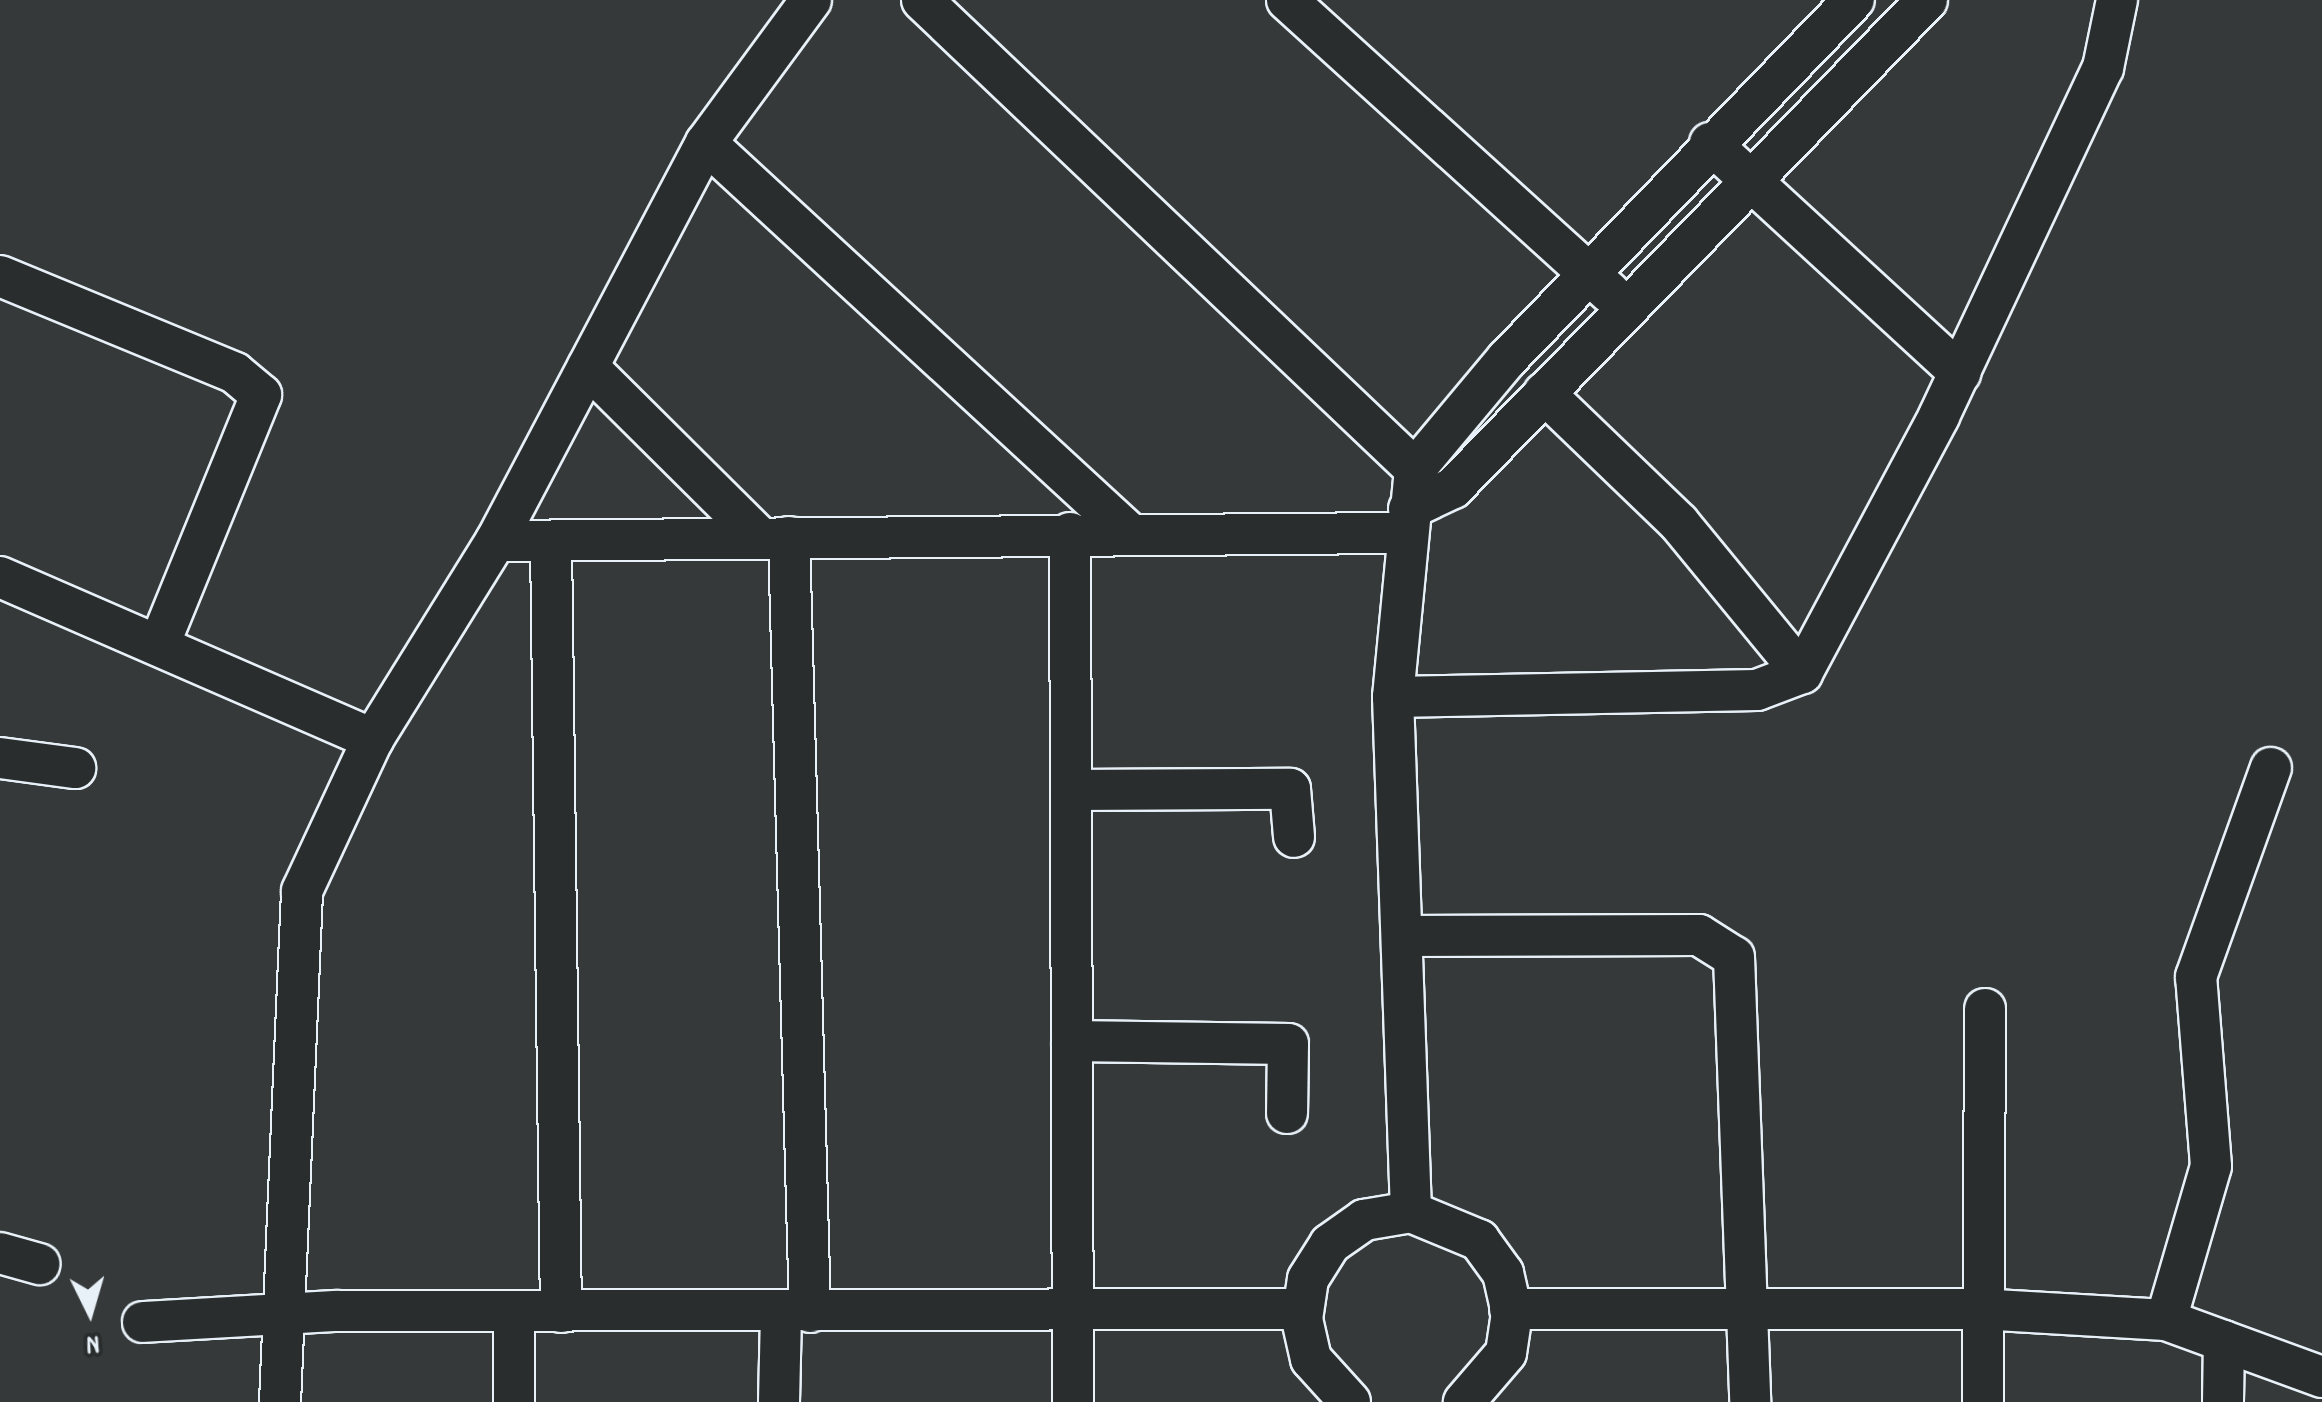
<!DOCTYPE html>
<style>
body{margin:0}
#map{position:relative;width:2322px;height:1402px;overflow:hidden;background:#35393a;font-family:Dekko,sans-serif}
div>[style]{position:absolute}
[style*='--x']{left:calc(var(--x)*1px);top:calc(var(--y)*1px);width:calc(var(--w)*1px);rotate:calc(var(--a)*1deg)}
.roads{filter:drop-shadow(2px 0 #e8f1f8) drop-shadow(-2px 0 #e8f1f8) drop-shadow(0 2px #e8f1f8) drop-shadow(0 -2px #e8f1f8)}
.minor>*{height:40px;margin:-20px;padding:0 20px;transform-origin:20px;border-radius:20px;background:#2a2d2e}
span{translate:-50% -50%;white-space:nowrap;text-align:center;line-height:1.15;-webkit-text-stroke:8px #2a2d2e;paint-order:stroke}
.north{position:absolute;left:40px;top:1262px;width:100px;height:100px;-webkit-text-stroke:8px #2a2d2e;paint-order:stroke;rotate:175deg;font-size:28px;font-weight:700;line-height:40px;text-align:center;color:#e8f1f8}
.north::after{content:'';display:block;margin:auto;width:35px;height:45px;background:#e8f1f8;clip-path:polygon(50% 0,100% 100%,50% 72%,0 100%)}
</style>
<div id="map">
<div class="roads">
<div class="minor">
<i style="--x:922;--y:0;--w:680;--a:43.57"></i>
<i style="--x:1287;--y:0;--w:436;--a:42.2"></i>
<i style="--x:706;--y:143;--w:574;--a:42.67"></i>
<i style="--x:1710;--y:143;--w:340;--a:42.6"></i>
<i style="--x:0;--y:276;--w:254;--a:22.4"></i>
<i style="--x:235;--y:373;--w:34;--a:40"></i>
<i style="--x:261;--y:395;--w:267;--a:112.2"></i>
<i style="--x:588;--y:367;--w:241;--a:44.8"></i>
<i style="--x:1544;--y:393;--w:187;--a:43.9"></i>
<i style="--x:1679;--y:523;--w:194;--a:50.6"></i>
<i style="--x:1409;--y:509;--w:49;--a:-25.5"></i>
<i style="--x:1453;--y:488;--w:680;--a:-45.83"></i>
<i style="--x:1070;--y:533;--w:869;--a:89.8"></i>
<i style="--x:789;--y:537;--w:775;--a:88.45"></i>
<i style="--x:496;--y:541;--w:907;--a:-0.51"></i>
<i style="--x:551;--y:541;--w:771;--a:89.26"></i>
<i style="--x:0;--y:577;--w:407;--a:23.5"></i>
<i style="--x:1393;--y:697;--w:364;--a:-1.1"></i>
<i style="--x:1757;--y:690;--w:48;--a:-20.7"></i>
<i style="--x:1802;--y:673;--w:291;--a:-61.9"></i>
<i style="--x:1939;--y:416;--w:385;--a:-64.8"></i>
<i style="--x:2103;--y:68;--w:69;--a:-78.4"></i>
<i style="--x:0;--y:758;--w:76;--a:7.6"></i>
<i style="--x:1071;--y:790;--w:219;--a:-0.3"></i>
<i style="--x:1290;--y:789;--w:48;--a:85.2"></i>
<i style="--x:1402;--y:936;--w:297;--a:-0.2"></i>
<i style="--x:1699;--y:935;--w:41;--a:32.2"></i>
<i style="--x:1734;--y:957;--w:445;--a:87.9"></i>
<i style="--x:1072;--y:1041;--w:216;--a:0.8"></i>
<i style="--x:1288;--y:1044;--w:69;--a:90.8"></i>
<i style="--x:1411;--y:1212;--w:515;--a:-92"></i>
<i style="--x:1393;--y:697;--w:229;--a:-84.5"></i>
<i style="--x:1415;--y:469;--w:143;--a:-50.1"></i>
<i style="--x:1507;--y:359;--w:499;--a:-46"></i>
<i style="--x:0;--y:1253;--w:41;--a:15.8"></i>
<i style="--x:1510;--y:1309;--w:470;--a:0"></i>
<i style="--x:1980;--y:1309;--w:186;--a:3.4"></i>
<i style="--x:2166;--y:1320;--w:160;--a:-73.7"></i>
<i style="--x:2211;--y:1166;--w:190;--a:-94.5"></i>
<i style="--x:2196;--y:977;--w:222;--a:-70.3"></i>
<i style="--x:2166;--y:1320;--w:166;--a:20.1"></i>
<i style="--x:143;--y:1322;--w:193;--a:-3.3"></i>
<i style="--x:336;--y:1311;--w:966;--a:-0.12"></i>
<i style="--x:280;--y:1402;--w:511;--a:-87.53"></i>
<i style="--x:302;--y:891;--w:168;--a:-65"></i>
<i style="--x:373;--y:739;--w:233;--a:-58.2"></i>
<i style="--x:496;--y:541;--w:450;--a:-62.2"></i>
<i style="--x:706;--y:143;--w:177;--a:-53.7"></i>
<i style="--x:514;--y:1402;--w:90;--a:-90"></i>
<i style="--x:779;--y:1402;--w:90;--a:-88.7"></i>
<i style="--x:1350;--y:1402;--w:58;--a:-132.2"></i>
<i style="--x:1311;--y:1359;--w:41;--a:-102.7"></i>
<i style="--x:1302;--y:1319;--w:40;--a:-81.5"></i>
<i style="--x:1308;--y:1279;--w:41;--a:-57.8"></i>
<i style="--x:1330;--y:1244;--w:42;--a:-35.2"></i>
<i style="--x:1364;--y:1220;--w:48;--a:-9.7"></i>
<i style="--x:1411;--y:1212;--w:74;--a:22.4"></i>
<i style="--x:1479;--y:1240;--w:41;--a:54"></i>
<i style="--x:1503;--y:1273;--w:41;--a:77.3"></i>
<i style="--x:1512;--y:1313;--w:40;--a:98.5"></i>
<i style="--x:1506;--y:1353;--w:65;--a:130.6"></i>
<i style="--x:1983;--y:1402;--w:393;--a:-89.7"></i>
<i style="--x:2223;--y:1402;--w:61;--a:-89.1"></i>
</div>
</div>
<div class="north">N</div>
</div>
